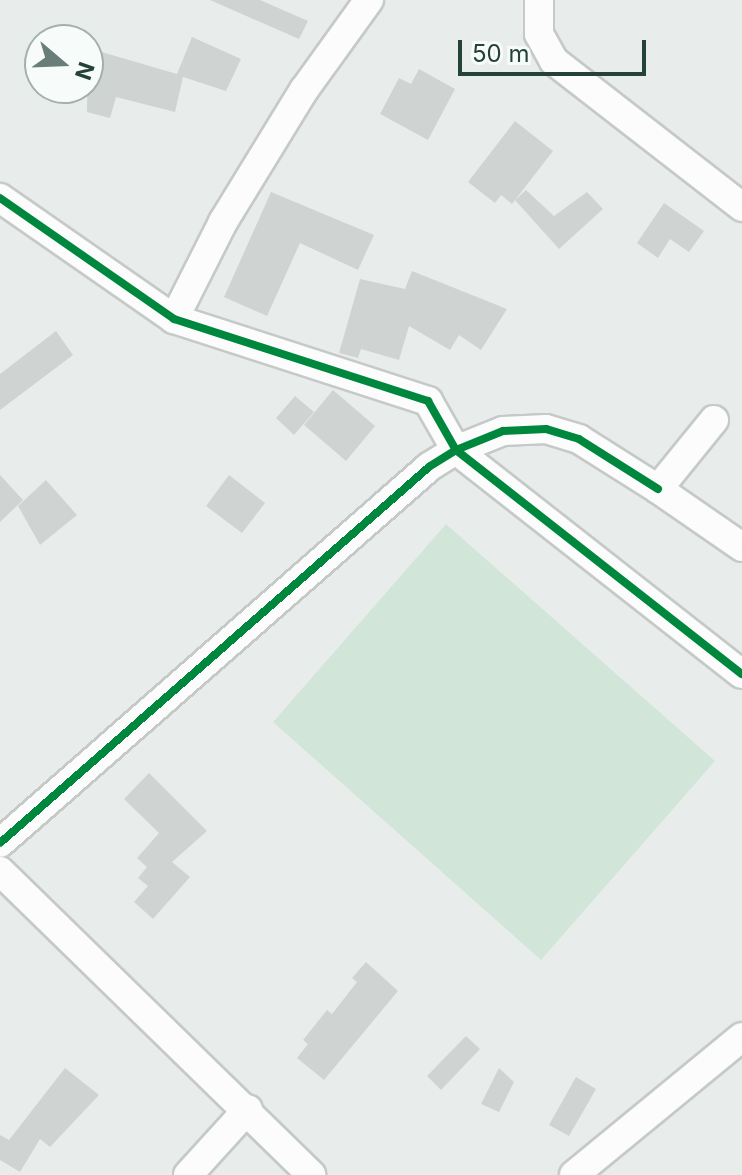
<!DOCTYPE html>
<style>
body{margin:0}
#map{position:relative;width:742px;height:1175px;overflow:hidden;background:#e8edeb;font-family:Inter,sans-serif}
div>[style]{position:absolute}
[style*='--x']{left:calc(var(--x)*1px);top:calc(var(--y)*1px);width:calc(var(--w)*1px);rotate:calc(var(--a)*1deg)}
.green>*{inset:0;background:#d1e6d8}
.building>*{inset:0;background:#cfd4d2}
.roads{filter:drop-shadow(2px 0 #c5cac8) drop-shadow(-2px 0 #c5cac8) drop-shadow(0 2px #c5cac8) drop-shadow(0 -2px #c5cac8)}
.minor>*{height:28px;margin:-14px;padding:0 14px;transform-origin:14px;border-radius:14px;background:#fcfcfc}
.cycleway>*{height:8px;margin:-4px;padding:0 4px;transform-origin:4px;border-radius:4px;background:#00873e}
span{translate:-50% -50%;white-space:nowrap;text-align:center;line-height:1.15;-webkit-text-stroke:8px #f7fbf9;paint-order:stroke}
.north{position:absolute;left:24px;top:24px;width:80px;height:80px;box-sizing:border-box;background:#f7fbf9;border:2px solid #a3b1ad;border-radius:50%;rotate:109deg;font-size:22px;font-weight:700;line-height:32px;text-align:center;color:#24423a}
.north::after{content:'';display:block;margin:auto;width:28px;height:36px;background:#697e78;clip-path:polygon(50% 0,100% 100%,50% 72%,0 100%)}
.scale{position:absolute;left:458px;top:40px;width:188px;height:36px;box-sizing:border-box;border:4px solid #24423a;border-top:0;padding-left:10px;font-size:24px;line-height:28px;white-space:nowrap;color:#24423a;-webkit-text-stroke:6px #f7fbf9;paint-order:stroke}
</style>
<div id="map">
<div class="green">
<i style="clip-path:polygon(446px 524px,715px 761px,541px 960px,273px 722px)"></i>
</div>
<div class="building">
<i style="clip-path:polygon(210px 0,260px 0,308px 21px,299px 39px)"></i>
<i style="clip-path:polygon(192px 37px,241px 59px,226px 91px,183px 77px,175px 112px,116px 97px,110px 118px,87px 112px,88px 48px,177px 74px)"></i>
<i style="clip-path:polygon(419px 69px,455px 89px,428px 140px,380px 114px,399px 78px,411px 84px)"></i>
<i style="clip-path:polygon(515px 121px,553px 151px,512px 204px,501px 195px,495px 203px,468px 182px)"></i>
<i style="clip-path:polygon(526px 190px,554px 216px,587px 192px,603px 209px,559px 249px,515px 200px)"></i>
<i style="clip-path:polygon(271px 192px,374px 235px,358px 270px,300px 243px,267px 316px,224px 297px)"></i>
<i style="clip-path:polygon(664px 203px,704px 231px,689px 252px,670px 239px,658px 258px,637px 243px)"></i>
<i style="clip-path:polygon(412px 271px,507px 309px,481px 350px,459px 335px,450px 350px,409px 326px,399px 360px,361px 349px,358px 358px,339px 353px,360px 279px,405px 289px)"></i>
<i style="clip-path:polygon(56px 331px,73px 355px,0 410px,0 374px)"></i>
<i style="clip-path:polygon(333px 390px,375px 426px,346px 461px,304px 425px)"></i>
<i style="clip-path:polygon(295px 396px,314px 412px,294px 435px,276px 418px)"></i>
<i style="clip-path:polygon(0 475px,23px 500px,0 522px)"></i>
<i style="clip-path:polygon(229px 475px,265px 503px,242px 533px,206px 506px)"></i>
<i style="clip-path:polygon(46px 480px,77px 515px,40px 545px,18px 506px)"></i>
<i style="clip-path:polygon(149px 773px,207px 831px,172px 862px,190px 877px,153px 919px,134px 902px,148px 886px,138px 878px,147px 867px,137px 858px,159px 833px,124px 799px)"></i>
<i style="clip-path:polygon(366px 962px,398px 991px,324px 1080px,297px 1058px,308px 1044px,303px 1040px,327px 1010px,332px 1014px,357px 982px,352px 978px)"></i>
<i style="clip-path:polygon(466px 1036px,480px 1049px,441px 1090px,427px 1076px)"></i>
<i style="clip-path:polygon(65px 1068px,99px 1095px,50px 1147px,40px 1139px,20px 1172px,0 1160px,0 1135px,9px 1140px)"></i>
<i style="clip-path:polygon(499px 1068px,514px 1082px,499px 1112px,481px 1104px)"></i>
<i style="clip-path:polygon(576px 1077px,596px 1089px,569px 1136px,549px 1125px)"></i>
</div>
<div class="roads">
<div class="minor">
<i style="--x:539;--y:0;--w:34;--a:90"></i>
<i style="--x:539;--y:34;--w:31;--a:61"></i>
<i style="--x:554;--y:61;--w:238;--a:37.8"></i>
<i style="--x:0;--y:198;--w:212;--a:34.8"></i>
<i style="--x:174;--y:319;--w:267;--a:17.9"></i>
<i style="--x:428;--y:401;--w:56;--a:60.3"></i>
<i style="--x:456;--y:450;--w:32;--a:148"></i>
<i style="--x:429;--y:467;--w:570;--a:138.77"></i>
<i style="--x:174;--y:319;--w:109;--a:-63.2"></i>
<i style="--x:223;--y:222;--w:155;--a:-58.5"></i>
<i style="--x:304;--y:90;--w:111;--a:-54.2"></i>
<i style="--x:714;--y:420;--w:89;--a:129.1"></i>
<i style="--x:658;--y:489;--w:102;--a:34.6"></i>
<i style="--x:658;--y:489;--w:93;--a:-147.7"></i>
<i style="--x:579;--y:439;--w:34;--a:-163"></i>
<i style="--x:546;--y:429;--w:43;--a:177.3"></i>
<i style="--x:503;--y:431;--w:51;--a:158"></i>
<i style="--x:456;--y:450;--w:363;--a:38.1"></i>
<i style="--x:0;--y:871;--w:435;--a:44.3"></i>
<i style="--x:188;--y:1175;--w:89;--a:-47.7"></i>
<i style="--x:574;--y:1175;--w:217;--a:-39.4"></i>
</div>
</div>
<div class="cycleway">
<i style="--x:0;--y:198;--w:212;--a:34.8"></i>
<i style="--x:174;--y:319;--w:267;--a:17.9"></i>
<i style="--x:428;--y:401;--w:56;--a:60.3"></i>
<i style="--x:456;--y:450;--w:32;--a:148"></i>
<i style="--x:429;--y:467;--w:570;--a:138.77"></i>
<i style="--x:658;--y:489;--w:93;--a:-147.7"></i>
<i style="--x:579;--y:439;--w:34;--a:-163"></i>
<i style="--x:546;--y:429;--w:43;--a:177.3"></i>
<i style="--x:503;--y:431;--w:51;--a:158"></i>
<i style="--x:456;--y:450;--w:363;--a:38.1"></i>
</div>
<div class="north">N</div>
<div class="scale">50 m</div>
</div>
